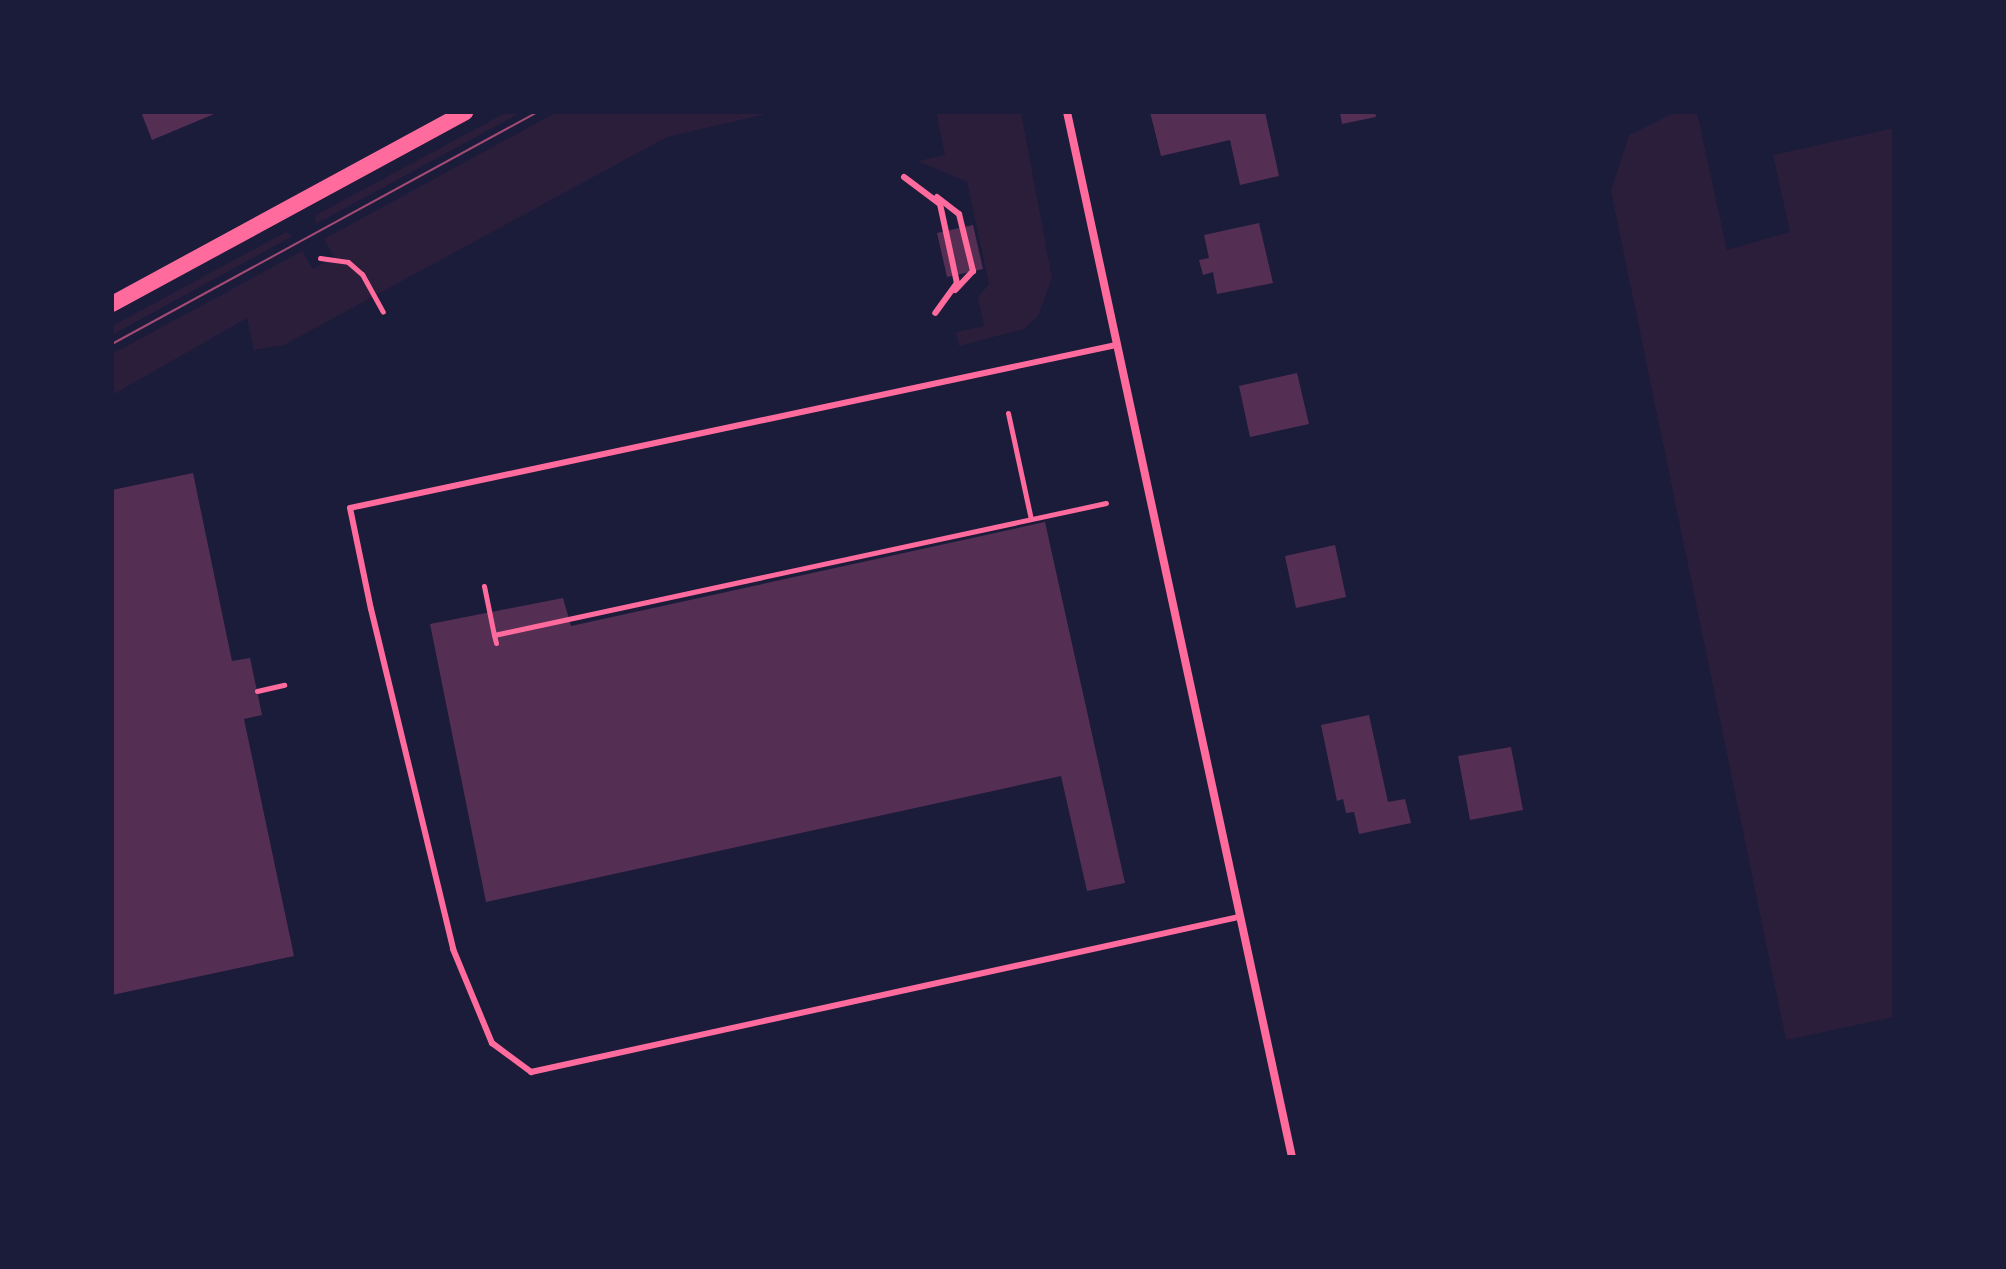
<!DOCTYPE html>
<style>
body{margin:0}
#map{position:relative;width:2006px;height:1269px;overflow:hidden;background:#1b1b3a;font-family:"Open Sans",sans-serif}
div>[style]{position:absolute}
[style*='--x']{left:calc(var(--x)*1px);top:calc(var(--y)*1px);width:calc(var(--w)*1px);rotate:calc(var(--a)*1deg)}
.green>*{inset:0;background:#2a1e3b}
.building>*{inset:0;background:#542f53}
.path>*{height:5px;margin:-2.5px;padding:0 2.5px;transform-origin:2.5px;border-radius:2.5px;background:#ff6b9d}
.service>*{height:6px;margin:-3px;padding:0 3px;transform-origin:3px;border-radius:3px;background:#ff6b9d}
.minor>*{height:8px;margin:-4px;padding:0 4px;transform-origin:4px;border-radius:4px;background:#ff6b9d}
.secondary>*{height:16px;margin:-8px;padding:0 8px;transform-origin:8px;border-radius:8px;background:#ff6b9d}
.tram>*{height:2px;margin:-1px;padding:0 1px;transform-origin:1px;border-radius:1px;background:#a44b75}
span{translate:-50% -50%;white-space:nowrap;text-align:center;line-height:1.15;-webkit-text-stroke:8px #1b1b3a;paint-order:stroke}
.frame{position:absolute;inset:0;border:114px solid #1b1b3a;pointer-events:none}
</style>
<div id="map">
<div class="green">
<i style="clip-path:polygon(507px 112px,522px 112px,316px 224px,316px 215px)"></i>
<i style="clip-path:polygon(557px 112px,775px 112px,667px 137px,284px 345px,254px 350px,247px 318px,112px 395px,112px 354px,302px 251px,313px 269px,334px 257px,324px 239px)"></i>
<i style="clip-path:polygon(936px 112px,1021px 112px,1052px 278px,1038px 316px,1024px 329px,959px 346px,956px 332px,984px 326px,978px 297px,989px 284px,967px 182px,918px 161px,945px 155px)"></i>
<i style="clip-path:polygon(1697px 112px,1727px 250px,1790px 232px,1773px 155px,1894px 128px,1894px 1017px,1786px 1040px,1611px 191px,1629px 135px,1674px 113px)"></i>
<i style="clip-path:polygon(286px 232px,293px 236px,112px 335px,112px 326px)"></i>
</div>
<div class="building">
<i style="clip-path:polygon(141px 112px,213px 112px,214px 114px,152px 140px)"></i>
<i style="clip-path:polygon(1150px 112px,1265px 112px,1279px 176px,1240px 185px,1230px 140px,1161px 156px)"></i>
<i style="clip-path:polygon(1340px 112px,1375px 112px,1376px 117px,1342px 124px)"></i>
<i style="clip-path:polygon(1259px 223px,1273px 283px,1217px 294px,1213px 272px,1203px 275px,1199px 260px,1209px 258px,1204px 235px)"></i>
<i style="clip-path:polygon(973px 225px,983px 269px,947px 277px,937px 233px)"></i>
<i style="clip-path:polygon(1297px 373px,1309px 424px,1250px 437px,1239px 386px)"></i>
<i style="clip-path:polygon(193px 473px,232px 661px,250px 658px,257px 691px,262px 715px,244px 719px,294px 956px,112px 995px,112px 490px)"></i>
<i style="clip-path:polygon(1045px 522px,1125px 883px,1087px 891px,1061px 776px,486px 902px,430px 624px,563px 598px,571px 626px)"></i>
<i style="clip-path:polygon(1335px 545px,1346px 597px,1296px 608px,1285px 556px)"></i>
<i style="clip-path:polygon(1369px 715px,1388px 802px,1405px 799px,1411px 823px,1359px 834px,1354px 812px,1346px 813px,1343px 799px,1337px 801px,1321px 725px)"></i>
<i style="clip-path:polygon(1511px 747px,1523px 810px,1470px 820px,1458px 756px)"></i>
</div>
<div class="path">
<i style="--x:320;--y:258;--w:28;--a:8"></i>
<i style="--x:348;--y:262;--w:18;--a:41"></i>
<i style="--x:362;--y:274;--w:43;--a:61.1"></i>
<i style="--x:1008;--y:413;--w:108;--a:77.8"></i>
<i style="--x:484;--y:586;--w:50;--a:78.5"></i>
<i style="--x:496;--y:643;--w:8;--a:-104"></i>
<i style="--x:494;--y:635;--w:626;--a:-12.17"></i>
<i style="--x:257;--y:691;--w:28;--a:-13"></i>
</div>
<div class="service">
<i style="--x:904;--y:177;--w:45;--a:36.9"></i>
<i style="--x:940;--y:204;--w:81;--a:77.9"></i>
<i style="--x:957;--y:283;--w:37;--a:126"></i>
<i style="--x:937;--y:197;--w:28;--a:38"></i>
<i style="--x:959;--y:214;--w:59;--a:76.2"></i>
<i style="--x:973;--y:271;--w:26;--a:133"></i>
<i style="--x:1116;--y:345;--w:783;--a:167.99"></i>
<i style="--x:350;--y:508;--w:103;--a:78.3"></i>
<i style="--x:371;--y:609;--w:350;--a:76.4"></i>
<i style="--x:453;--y:949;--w:102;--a:67.5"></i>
<i style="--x:492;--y:1043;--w:49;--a:36.6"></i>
<i style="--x:531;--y:1072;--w:725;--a:-12.35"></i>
</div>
<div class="minor">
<i style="--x:1067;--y:112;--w:1069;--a:77.85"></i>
</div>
<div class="secondary">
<i style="--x:112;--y:304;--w:402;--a:-28.5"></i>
</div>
<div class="tram">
<i style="--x:112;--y:344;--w:484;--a:-28.6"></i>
</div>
<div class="frame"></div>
</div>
